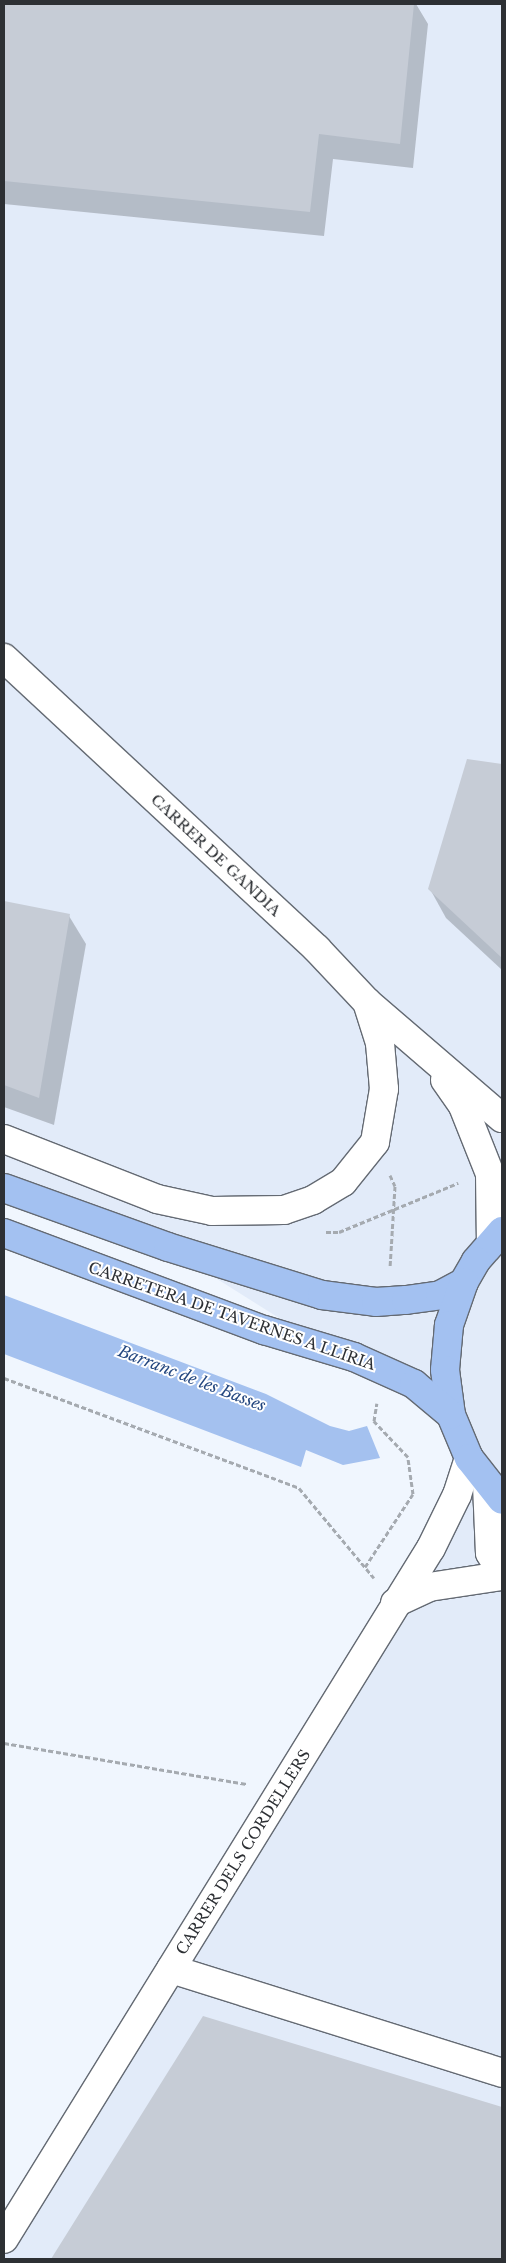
<!DOCTYPE html>
<meta charset="utf-8">
<style>
body{margin:0}
#map{position:relative;width:506px;height:2263px;overflow:hidden;background:#f0f6fe;font-family:"Libre Baskerville",serif}
div>[style]{position:absolute}
[style*='--x']{left:calc(var(--x)*1px);top:calc(var(--y)*1px);width:calc(var(--w)*1px);rotate:calc(var(--a)*1deg)}
.built>*{inset:0;background:#e2ebf9}
.water>*{inset:0;background:#a4c1ef}
.shadow>*{inset:0;background:#0003}
.building>*{inset:0;background:#c6ccd6}
.path>*{height:3px;margin-top:-1.5px;transform-origin:0;background:repeating-linear-gradient(90deg,#a5aab0 0 5px,transparent 0 7.5px)}
.roads{filter:drop-shadow(1px 0 #646a73) drop-shadow(-1px 0 #646a73) drop-shadow(0 1px #646a73) drop-shadow(0 -1px #646a73)}
.minor>*{height:28px;margin:-14px;padding:0 14px;transform-origin:14px;border-radius:14px;background:#fff}
.major>*{height:28px;margin:-14px;padding:0 14px;transform-origin:14px;border-radius:14px;background:#a3c1f1}
span{translate:-50% -50%;white-space:nowrap;text-align:center;line-height:1.15;-webkit-text-stroke:4px #fff;paint-order:stroke}
.street-label{font-size:15px;color:#2d3034}
.water-label{font-size:16px;color:#254880;font-style:italic}
.frame{position:absolute;inset:0;border:5px solid #2d3034;pointer-events:none}
</style>
<div id="map">
<div class="built">
<i style="clip-path:polygon(4px 4px,502px 4px,502px 2259px,4px 2259px,4px 2239px,446px 1503px,456px 1456px,444px 1422px,168px 1248px,4px 1188px)"></i>
</div>
<div class="water">
<i style="clip-path:polygon(4px 1295px,266px 1394px,330px 1426px,349px 1431px,367px 1426px,380px 1458px,343px 1465px,306px 1450px,301px 1467px,4px 1354px)"></i>
</div>
<div class="shadow">
<i style="clip-path:polygon(4px 4px,416px 4px,428px 24px,413px 168px,333px 159px,324px 236px,4px 204px)"></i>
<i style="clip-path:polygon(468px 761px,502px 765px,502px 970px,446px 918px,430px 889px)"></i>
<i style="clip-path:polygon(4px 902px,69px 916px,86px 944px,54px 1125px,4px 1107px)"></i>
<i style="clip-path:polygon(204px 2018px,502px 2108px,502px 2259px,52px 2259px)"></i>
</div>
<div class="building">
<i style="clip-path:polygon(4px 4px,414px 4px,400px 144px,319px 134px,310px 212px,4px 181px)"></i>
<i style="clip-path:polygon(467px 759px,502px 764px,502px 958px,428px 889px)"></i>
<i style="clip-path:polygon(4px 901px,70px 914px,39px 1098px,4px 1085px)"></i>
<i style="clip-path:polygon(203px 2016px,502px 2107px,502px 2259px,51px 2259px)"></i>
</div>
<div class="path">
<i style="--x:390;--y:1175;--w:12;--a:66"></i>
<i style="--x:395;--y:1186;--w:81;--a:93.5"></i>
<i style="--x:326;--y:1232;--w:13;--a:0"></i>
<i style="--x:339;--y:1232;--w:129;--a:-22.4"></i>
<i style="--x:4;--y:1378;--w:315;--a:20.4"></i>
<i style="--x:299;--y:1488;--w:117;--a:50.2"></i>
<i style="--x:365;--y:1567;--w:87;--a:-56.7"></i>
<i style="--x:413;--y:1494;--w:37;--a:-98"></i>
<i style="--x:408;--y:1457;--w:50;--a:-133.4"></i>
<i style="--x:374;--y:1421;--w:18;--a:-81"></i>
<i style="--x:4;--y:1743;--w:246;--a:9.6"></i>
</div>
<div class="roads">
<div class="minor">
<i style="--x:4;--y:658;--w:427;--a:42.9"></i>
<i style="--x:317;--y:949;--w:73;--a:46.7"></i>
<i style="--x:367;--y:1002;--w:178;--a:40.7"></i>
<i style="--x:445;--y:1080;--w:32;--a:55"></i>
<i style="--x:463;--y:1106;--w:73;--a:68.3"></i>
<i style="--x:490;--y:1174;--w:68;--a:89.2"></i>
<i style="--x:4;--y:1139;--w:164;--a:21.4"></i>
<i style="--x:157;--y:1199;--w:56;--a:12.3"></i>
<i style="--x:212;--y:1211;--w:72;--a:-0.8"></i>
<i style="--x:284;--y:1210;--w:31;--a:-19"></i>
<i style="--x:313;--y:1200;--w:35;--a:-31"></i>
<i style="--x:343;--y:1182;--w:51;--a:-51.3"></i>
<i style="--x:375;--y:1142;--w:54;--a:-80.4"></i>
<i style="--x:384;--y:1089;--w:46;--a:-95"></i>
<i style="--x:380;--y:1043;--w:43;--a:-107.6"></i>
<i style="--x:487;--y:1485;--w:68;--a:87.5"></i>
<i style="--x:490;--y:1553;--w:23;--a:59"></i>
<i style="--x:395;--y:1603;--w:38;--a:-25"></i>
<i style="--x:429;--y:1587;--w:74;--a:-8.6"></i>
<i style="--x:171;--y:1969;--w:347;--a:17.4"></i>
<i style="--x:4;--y:2239;--w:812;--a:-58.29"></i>
<i style="--x:431;--y:1548;--w:59;--a:-63.9"></i>
<i style="--x:457;--y:1495;--w:39;--a:-72"></i>
</div>
<div class="major">
<i style="--x:4;--y:1188;--w:174;--a:19.8"></i>
<i style="--x:168;--y:1247;--w:161;--a:17.3"></i>
<i style="--x:322;--y:1295;--w:54;--a:7.4"></i>
<i style="--x:376;--y:1302;--w:30;--a:-4"></i>
<i style="--x:406;--y:1300;--w:34;--a:-8"></i>
<i style="--x:440;--y:1295;--w:27;--a:-28"></i>
<i style="--x:502;--y:1231;--w:40;--a:131"></i>
<i style="--x:476;--y:1261;--w:24;--a:120"></i>
<i style="--x:464;--y:1282;--w:46;--a:109.2"></i>
<i style="--x:449;--y:1325;--w:45;--a:95.1"></i>
<i style="--x:445;--y:1370;--w:45;--a:82.4"></i>
<i style="--x:451;--y:1415;--w:47;--a:67.3"></i>
<i style="--x:469;--y:1458;--w:53;--a:51.8"></i>
<i style="--x:4;--y:1233;--w:278;--a:20.5"></i>
<i style="--x:264;--y:1330;--w:94;--a:16.7"></i>
<i style="--x:354;--y:1357;--w:66;--a:24.2"></i>
<i style="--x:414;--y:1384;--w:48;--a:40"></i>
</div>
</div>
<div class="street-label">
<span style="left:216px;top:855px;rotate:43deg">CARRER DE GANDIA</span>
<span style="left:232px;top:1316px;rotate:19deg">CARRETERA DE TAVERNES A LLÍRIA</span>
<span style="left:243px;top:1852px;rotate:-58deg">CARRER DELS CORDELLERS</span>
</div>
<div class="water-label">
<span style="left:192px;top:1378px;rotate:21deg">Barranc de les Basses</span>
</div>
<div class="frame"></div>
</div>
